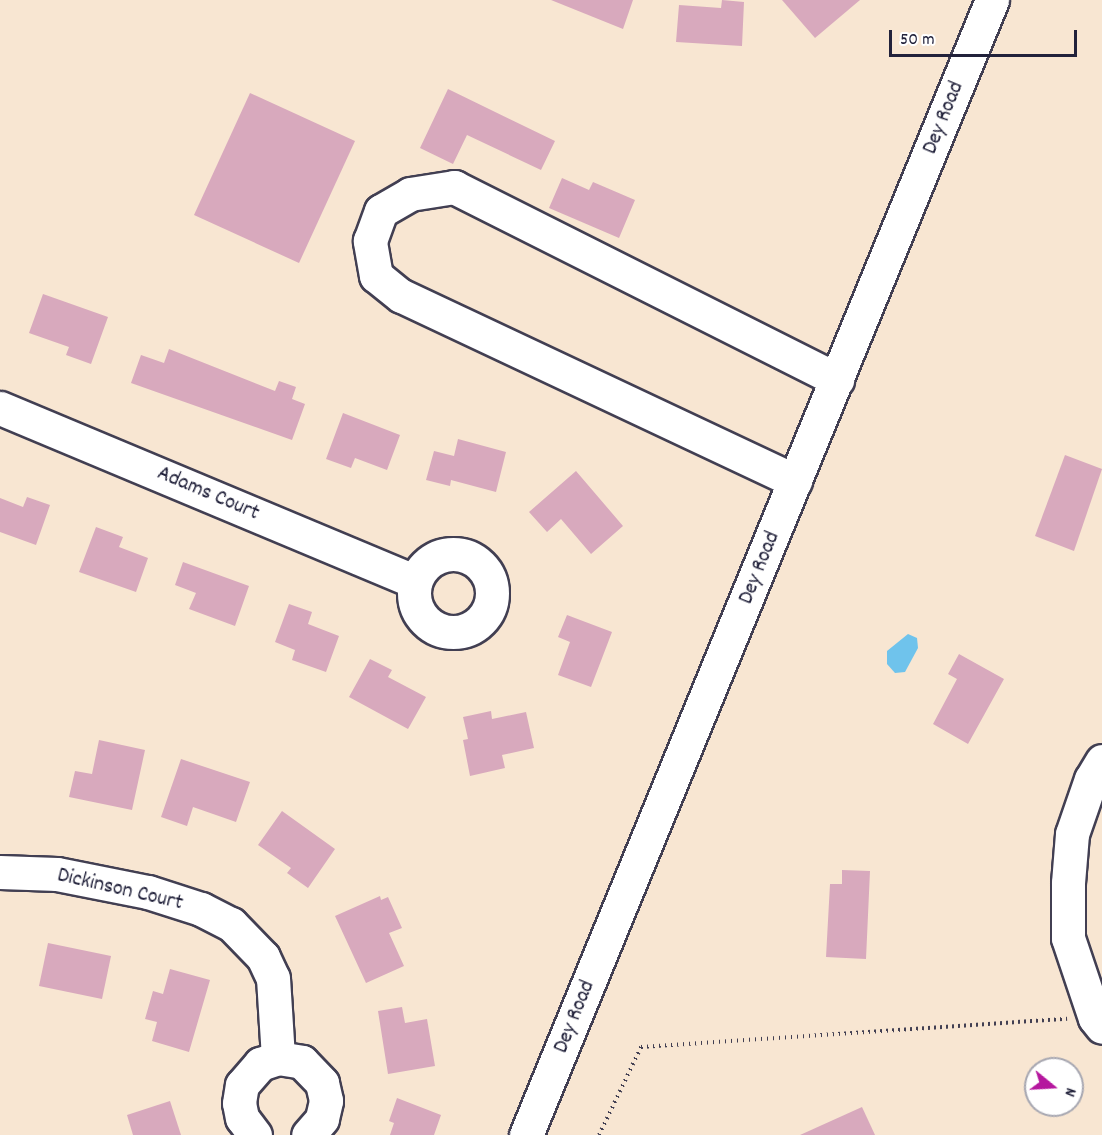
<!DOCTYPE html>
<style>
body{margin:0}
#map{position:relative;width:1102px;height:1135px;overflow:hidden;background:#f8e6d2;font-family:Dekko,sans-serif}
div>[style]{position:absolute}
[style*='--x']{left:calc(var(--x)*1px);top:calc(var(--y)*1px);width:calc(var(--w)*1px);rotate:calc(var(--a)*1deg)}
.water>*{inset:0;background:#6fc3ec}
.building>*{inset:0;background:#d8a9bd}
.path>*{height:4px;margin-top:-2px;transform-origin:0;background:repeating-linear-gradient(90deg,#423f52 0 1.5px,transparent 0 6px)}
.roads{filter:drop-shadow(2px 0 #423f52) drop-shadow(-2px 0 #423f52) drop-shadow(0 2px #423f52) drop-shadow(0 -2px #423f52)}
.minor>*{height:33px;margin:-16.5px;padding:0 16.5px;transform-origin:16.5px;border-radius:16.5px;background:#fff}
.minor>.ring{margin:-16.5px;padding:0;box-sizing:content-box;background:none;border:33px solid #fff;border-radius:50%}
.major>*{height:33px;margin:-16.5px;padding:0 16.5px;transform-origin:16.5px;border-radius:16.5px;background:#fff}
span{translate:-50% -50%;white-space:nowrap;text-align:center;line-height:1.15;-webkit-text-stroke:4.5px #fff;paint-order:stroke}
.street-label{font-size:22px;color:#22223b}
.north{position:absolute;left:1024px;top:1057px;width:60px;height:60px;box-sizing:border-box;background:#fff;border:2px solid #a7a7b1;border-radius:50%;rotate:108deg;font-size:16px;font-weight:700;line-height:24px;text-align:center;color:#22223b}
.north::after{content:'';display:block;margin:auto;width:21px;height:27px;background:#b5179e;clip-path:polygon(50% 0,100% 100%,50% 72%,0 100%)}
.scale{position:absolute;left:889px;top:30px;width:188px;height:27px;box-sizing:border-box;border:3px solid #22223b;border-top:0;padding-left:8px;font-size:18px;line-height:21px;white-space:nowrap;color:#22223b;-webkit-text-stroke:4px #fff;paint-order:stroke}
</style>
<div id="map">
<div class="water">
<i style="clip-path:polygon(908px 634px,917px 638px,918px 648px,905px 672px,895px 673px,887px 664px,887px 651px)"></i>
</div>
<div class="building">
<i style="clip-path:polygon(551px 0,633px 0,623px 29px)"></i>
<i style="clip-path:polygon(722px 0,744px 2px,742px 46px,676px 42px,679px 5px,721px 8px)"></i>
<i style="clip-path:polygon(782px 0,860px 0,815px 38px)"></i>
<i style="clip-path:polygon(448px 89px,555px 141px,541px 170px,467px 135px,453px 164px,420px 148px)"></i>
<i style="clip-path:polygon(250px 93px,355px 141px,299px 263px,194px 215px)"></i>
<i style="clip-path:polygon(562px 178px,589px 190px,593px 182px,635px 200px,619px 238px,549px 208px)"></i>
<i style="clip-path:polygon(43px 294px,108px 317px,91px 364px,66px 355px,69px 347px,29px 333px)"></i>
<i style="clip-path:polygon(169px 349px,275px 391px,279px 381px,296px 387px,292px 399px,305px 404px,292px 440px,131px 383px,141px 355px,164px 363px)"></i>
<i style="clip-path:polygon(343px 413px,400px 435px,387px 470px,355px 458px,351px 468px,326px 459px)"></i>
<i style="clip-path:polygon(458px 439px,506px 452px,496px 492px,451px 480px,450px 486px,426px 480px,434px 451px,454px 456px)"></i>
<i style="clip-path:polygon(1065px 455px,1102px 469px,1074px 551px,1035px 536px)"></i>
<i style="clip-path:polygon(576px 471px,623px 526px,591px 554px,561px 519px,547px 532px,529px 512px)"></i>
<i style="clip-path:polygon(27px 497px,50px 505px,36px 545px,0 532px,0 498px,23px 507px)"></i>
<i style="clip-path:polygon(96px 527px,123px 537px,119px 547px,148px 558px,136px 592px,79px 572px)"></i>
<i style="clip-path:polygon(183px 562px,249px 586px,235px 626px,189px 609px,196px 593px,175px 585px)"></i>
<i style="clip-path:polygon(289px 604px,312px 612px,308px 624px,339px 636px,326px 672px,292px 660px,295px 650px,275px 642px)"></i>
<i style="clip-path:polygon(567px 615px,612px 632px,591px 687px,558px 675px,570px 642px,558px 637px)"></i>
<i style="clip-path:polygon(959px 654px,1004px 679px,968px 744px,933px 724px,957px 679px,948px 674px)"></i>
<i style="clip-path:polygon(370px 659px,392px 670px,388px 677px,426px 697px,408px 729px,349px 697px)"></i>
<i style="clip-path:polygon(491px 711px,492px 719px,526px 712px,534px 748px,502px 755px,505px 768px,470px 776px,463px 740px,468px 739px,463px 717px)"></i>
<i style="clip-path:polygon(99px 740px,145px 750px,132px 810px,69px 797px,75px 771px,92px 774px)"></i>
<i style="clip-path:polygon(181px 759px,250px 782px,236px 822px,193px 807px,187px 826px,161px 817px)"></i>
<i style="clip-path:polygon(282px 811px,335px 849px,308px 888px,287px 873px,291px 868px,258px 845px)"></i>
<i style="clip-path:polygon(842px 870px,870px 871px,866px 959px,826px 957px,830px 884px,842px 884px)"></i>
<i style="clip-path:polygon(380px 896px,381px 900px,388px 897px,402px 928px,389px 933px,404px 966px,366px 983px,335px 916px)"></i>
<i style="clip-path:polygon(48px 943px,111px 956px,102px 999px,39px 986px)"></i>
<i style="clip-path:polygon(170px 969px,210px 980px,189px 1052px,152px 1041px,157px 1022px,145px 1019px,153px 991px,163px 994px)"></i>
<i style="clip-path:polygon(402px 1007px,405px 1023px,427px 1019px,435px 1066px,388px 1074px,378px 1011px)"></i>
<i style="clip-path:polygon(397px 1098px,441px 1115px,434px 1135px,390px 1135px,394px 1123px,389px 1121px)"></i>
<i style="clip-path:polygon(170px 1101px,181px 1135px,133px 1135px,127px 1115px)"></i>
<i style="clip-path:polygon(862px 1107px,875px 1135px,800px 1135px)"></i>
</div>
<div class="path">
<i style="--x:599;--y:1135;--w:98;--a:-64.5"></i>
<i style="--x:641;--y:1047;--w:427;--a:-3.8"></i>
</div>
<div class="roads">
<div class="minor">
<i style="--x:0;--y:408;--w:450;--a:22.7"></i>
<i style="--x:795;--y:481;--w:435;--a:-154.8"></i>
<i style="--x:401;--y:296;--w:32;--a:-141"></i>
<i style="--x:376;--y:276;--w:36;--a:-100"></i>
<i style="--x:370;--y:241;--w:32;--a:-70"></i>
<i style="--x:381;--y:211;--w:34;--a:-30"></i>
<i style="--x:410;--y:194;--w:45;--a:-9"></i>
<i style="--x:454;--y:187;--w:429;--a:26.7"></i>
<i class="ring" style="left:414px;top:554px;width:45px;height:45px"></i>
<i style="--x:1102;--y:761;--w:21;--a:121"></i>
<i style="--x:1091;--y:779;--w:58;--a:109.1"></i>
<i style="--x:1072;--y:834;--w:49;--a:94.7"></i>
<i style="--x:1068;--y:883;--w:55;--a:90"></i>
<i style="--x:1068;--y:938;--w:84;--a:71.4"></i>
<i style="--x:1095;--y:1018;--w:11;--a:52"></i>
<i style="--x:0;--y:872;--w:57;--a:2"></i>
<i style="--x:57;--y:874;--w:93;--a:11.2"></i>
<i style="--x:148;--y:892;--w:56;--a:17.8"></i>
<i style="--x:201;--y:909;--w:34;--a:27"></i>
<i style="--x:231;--y:924;--w:46;--a:45.9"></i>
<i style="--x:263;--y:957;--w:23;--a:65"></i>
<i style="--x:273;--y:978;--w:80;--a:86.4"></i>
<i style="--x:255;--y:1135;--w:21;--a:-127"></i>
<i style="--x:242;--y:1118;--w:15;--a:-101"></i>
<i style="--x:239;--y:1103;--w:18;--a:-81"></i>
<i style="--x:242;--y:1085;--w:28;--a:-49"></i>
<i style="--x:260;--y:1064;--w:19;--a:-18"></i>
<i style="--x:278;--y:1058;--w:24;--a:9"></i>
<i style="--x:302;--y:1062;--w:29;--a:46"></i>
<i style="--x:322;--y:1083;--w:18;--a:77"></i>
<i style="--x:326;--y:1101;--w:18;--a:103"></i>
<i style="--x:322;--y:1119;--w:21;--a:131"></i>
</div>
<div class="major">
<i style="--x:526;--y:1135;--w:1227;--a:-67.68"></i>
</div>
</div>
<div class="street-label">
<span style="left:944px;top:118px;rotate:-68deg">Dey Road</span>
<span style="left:208px;top:494px;rotate:23deg">Adams Court</span>
<span style="left:760px;top:568px;rotate:-68deg">Dey Road</span>
<span style="left:120px;top:890px;rotate:13deg">Dickinson Court</span>
<span style="left:575px;top:1017px;rotate:-68deg">Dey Road</span>
</div>
<div class="north">N</div>
<div class="scale">50 m</div>
</div>
